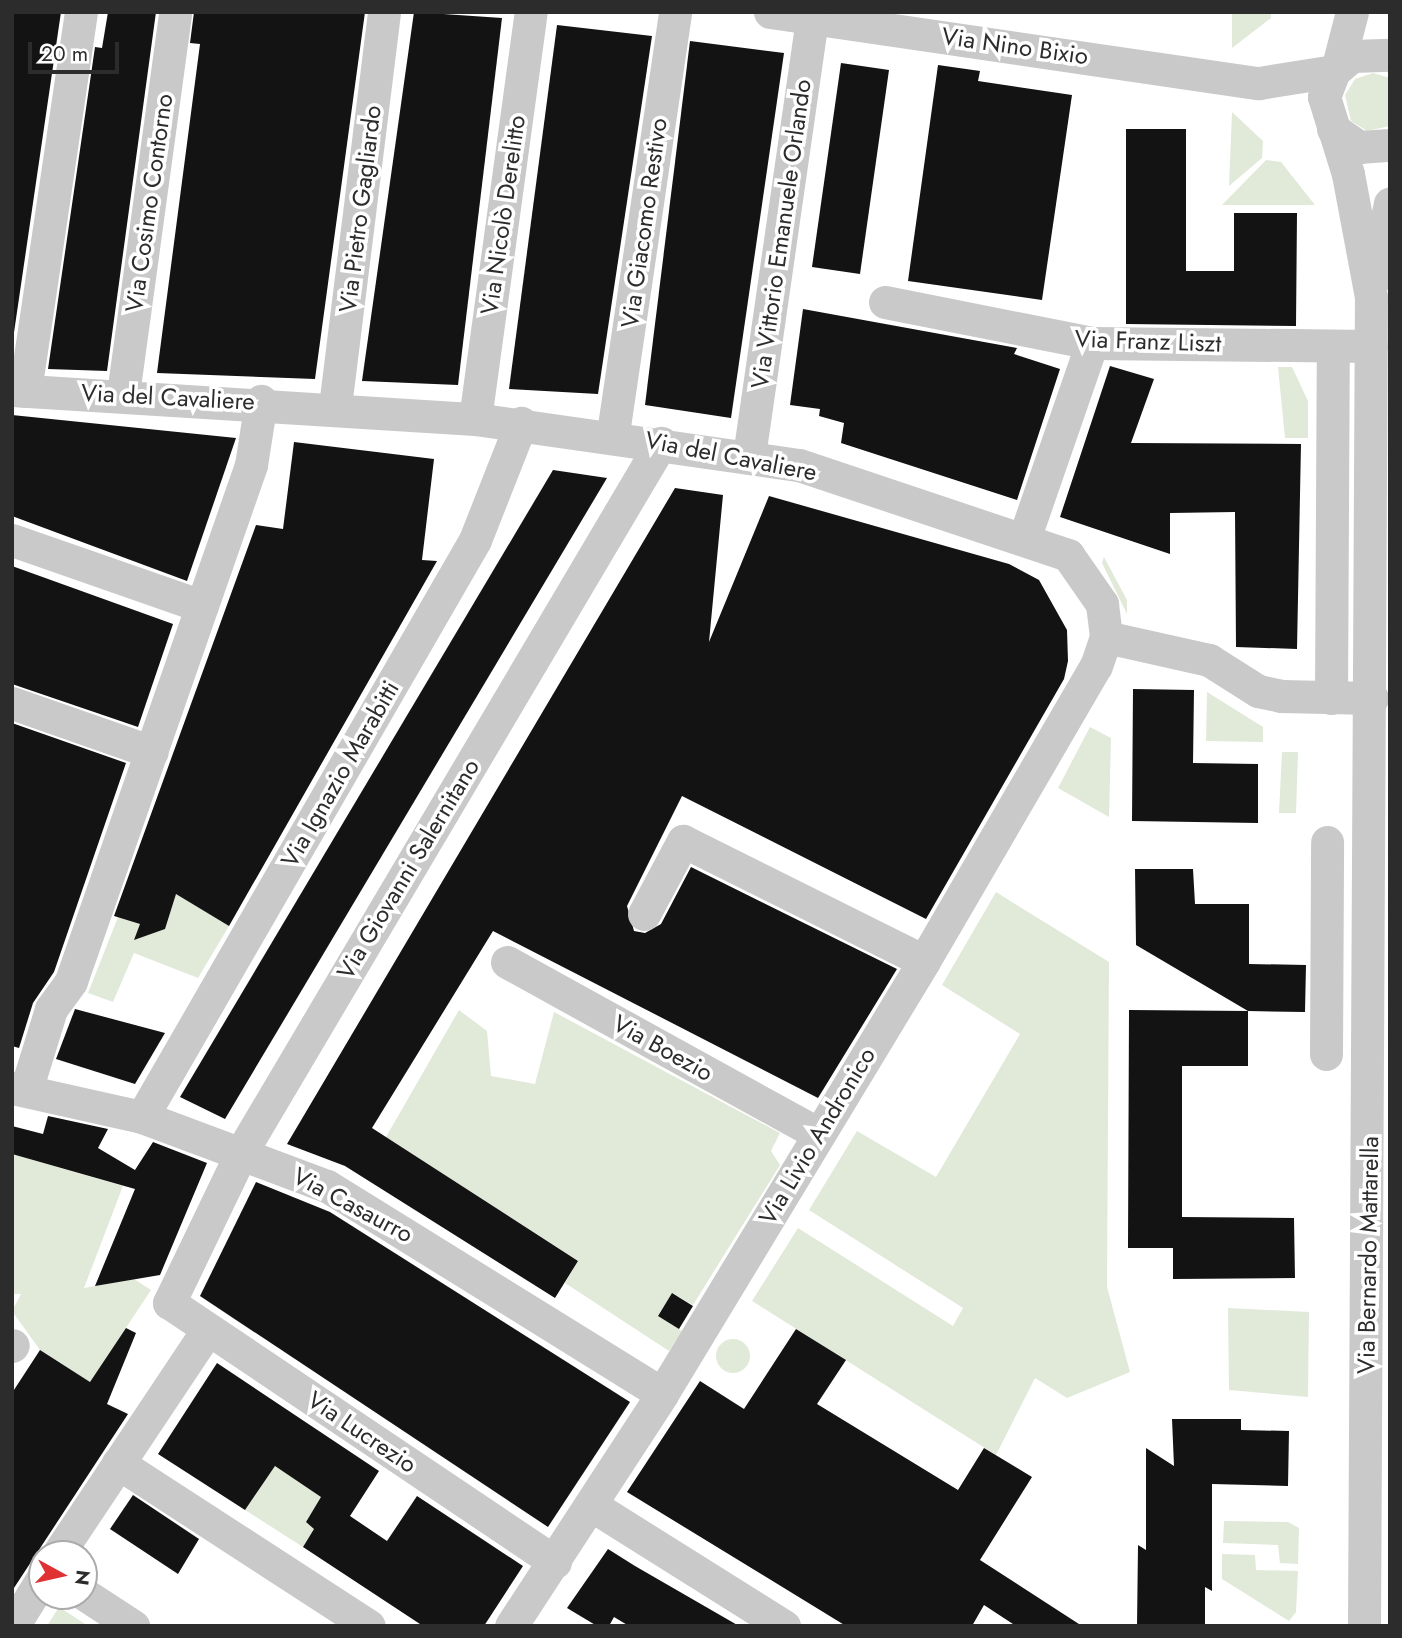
<!DOCTYPE html>
<meta charset="utf-8">
<style>
body{margin:0}
#map{position:relative;width:1402px;height:1638px;overflow:hidden;background:#fff;font-family:Jost,sans-serif}
div>[style]{position:absolute}
[style*='--x']{left:calc(var(--x)*1px);top:calc(var(--y)*1px);width:calc(var(--w)*1px);rotate:calc(var(--a)*1deg)}
.green>*{inset:0;background:#e1ead9}
.round{border-radius:50%}
.building>*{inset:0;background:#131313}
.minor>*{height:33px;margin:-16.5px;padding:0 16.5px;transform-origin:16.5px;border-radius:16.5px;background:#c9c9c9}
span{translate:-50% -50%;white-space:nowrap;text-align:center;line-height:1.15;-webkit-text-stroke:7px #fff;paint-order:stroke}
.street-label{font-size:24px;color:#2c2c2c}
.frame{position:absolute;inset:0;border:14px solid #2c2c2c;pointer-events:none}
.north{position:absolute;left:28px;top:1540px;width:70px;height:70px;box-sizing:border-box;background:#fff;border:2px solid #ababab;border-radius:50%;rotate:98deg;font-size:19px;font-weight:700;line-height:28px;text-align:center;color:#2c2c2c}
.north::after{content:'';display:block;margin:auto;width:24px;height:32px;background:#e03133;clip-path:polygon(50% 0,100% 100%,50% 72%,0 100%)}
.scale{position:absolute;left:28px;top:42px;width:91px;height:32px;box-sizing:border-box;border:4px solid #2c2c2c;border-top:0;padding-left:9px;font-size:21px;line-height:24px;white-space:nowrap;color:#2c2c2c;-webkit-text-stroke:5px #fff;paint-order:stroke}
</style>
<div id="map">
<div class="green">
<i style="clip-path:polygon(1232px 12px,1271px 12px,1271px 18px,1232px 48px)"></i>
<i style="clip-path:polygon(1373px 73px,1390px 78px,1390px 126px,1367px 131px,1351px 121px,1345px 95px,1355px 79px)"></i>
<i style="clip-path:polygon(1232px 112px,1263px 141px,1262px 158px,1229px 186px)"></i>
<i style="clip-path:polygon(1266px 160px,1281px 162px,1315px 205px,1222px 205px)"></i>
<i style="clip-path:polygon(1278px 367px,1292px 367px,1308px 401px,1308px 438px,1285px 438px)"></i>
<i style="clip-path:polygon(1104px 557px,1127px 600px,1127px 614px,1102px 563px)"></i>
<i style="clip-path:polygon(1207px 692px,1263px 727px,1263px 742px,1206px 741px)"></i>
<i style="clip-path:polygon(1090px 727px,1111px 738px,1109px 817px,1058px 788px)"></i>
<i style="clip-path:polygon(1282px 752px,1298px 752px,1296px 813px,1279px 813px)"></i>
<i style="clip-path:polygon(135px 874px,191px 892px,188px 901px,229px 926px,198px 978px,134px 953px,113px 1002px,88px 993px)"></i>
<i style="clip-path:polygon(996px 892px,1109px 962px,1107px 1287px,1130px 1372px,1067px 1398px,1035px 1378px,996px 1455px,752px 1301px,798px 1228px,953px 1326px,963px 1308px,809px 1210px,857px 1131px,936px 1177px,1020px 1034px,942px 985px)"></i>
<i style="clip-path:polygon(459px 1010px,487px 1031px,491px 1076px,535px 1084px,554px 1012px,780px 1133px,771px 1151px,780px 1165px,693px 1305px,672px 1293px,658px 1315px,682px 1331px,669px 1351px,565px 1283px,578px 1261px,386px 1137px)"></i>
<i style="clip-path:polygon(12px 1154px,123px 1186px,84px 1288px,134px 1279px,151px 1290px,90px 1382px,40px 1350px,12px 1311px,21px 1294px,12px 1294px)"></i>
<i style="clip-path:polygon(1228px 1308px,1309px 1312px,1308px 1397px,1229px 1390px)"></i>
<i class="round" style="left:716px;top:1339px;width:34px;height:34px"></i>
<i style="clip-path:polygon(275px 1466px,322px 1497px,306px 1522px,314px 1529px,303px 1547px,245px 1510px)"></i>
<i style="clip-path:polygon(1224px 1521px,1288px 1522px,1299px 1528px,1298px 1564px,1280px 1563px,1278px 1545px,1223px 1543px)"></i>
<i style="clip-path:polygon(1222px 1554px,1255px 1555px,1256px 1570px,1298px 1571px,1296px 1612px,1289px 1621px,1222px 1579px)"></i>
<i style="clip-path:polygon(59px 1607px,79px 1620px,88px 1626px,47px 1626px)"></i>
</div>
<div class="building">
<i style="clip-path:polygon(12px 12px,61px 12px,12px 346px)"></i>
<i style="clip-path:polygon(108px 12px,156px 12px,107px 371px,48px 369px,95px 47px,102px 48px)"></i>
<i style="clip-path:polygon(194px 12px,365px 12px,315px 379px,157px 373px,200px 44px,190px 43px)"></i>
<i style="clip-path:polygon(414px 12px,502px 18px,458px 385px,362px 381px)"></i>
<i style="clip-path:polygon(557px 25px,652px 36px,598px 394px,509px 389px)"></i>
<i style="clip-path:polygon(690px 41px,784px 53px,731px 418px,645px 405px)"></i>
<i style="clip-path:polygon(841px 63px,889px 70px,860px 274px,812px 267px)"></i>
<i style="clip-path:polygon(938px 65px,980px 71px,978px 81px,1072px 95px,1042px 300px,908px 281px)"></i>
<i style="clip-path:polygon(1126px 129px,1186px 129px,1186px 271px,1234px 271px,1234px 213px,1297px 213px,1296px 326px,1126px 324px)"></i>
<i style="clip-path:polygon(803px 309px,1017px 348px,1014px 354px,1060px 369px,1017px 500px,841px 443px,844px 423px,819px 416px,820px 409px,790px 405px)"></i>
<i style="clip-path:polygon(1110px 366px,1154px 379px,1131px 443px,1301px 444px,1297px 649px,1236px 647px,1235px 512px,1170px 513px,1170px 554px,1060px 517px)"></i>
<i style="clip-path:polygon(12px 415px,236px 438px,187px 581px,12px 516px)"></i>
<i style="clip-path:polygon(294px 442px,434px 459px,422px 560px,437px 561px,229px 926px,176px 894px,165px 929px,134px 940px,140px 924px,114px 916px,256px 525px,283px 529px)"></i>
<i style="clip-path:polygon(553px 470px,607px 478px,225px 1119px,180px 1097px)"></i>
<i style="clip-path:polygon(675px 488px,723px 495px,709px 642px,769px 496px,1009px 564px,1039px 580px,1067px 630px,1068px 661px,1064px 679px,926px 919px,682px 796px,627px 906px,634px 931px,645px 933px,661px 924px,691px 867px,897px 969px,818px 1098px,493px 931px,372px 1128px,578px 1261px,555px 1298px,345px 1166px,287px 1144px)"></i>
<i style="clip-path:polygon(12px 566px,173px 624px,138px 727px,12px 684px)"></i>
<i style="clip-path:polygon(1133px 689px,1194px 690px,1193px 763px,1258px 764px,1258px 823px,1132px 821px)"></i>
<i style="clip-path:polygon(12px 723px,126px 763px,54px 972px,33px 1003px,19px 1048px,12px 1046px)"></i>
<i style="clip-path:polygon(1135px 869px,1193px 869px,1195px 904px,1249px 904px,1249px 964px,1306px 965px,1305px 1012px,1248px 1011px,1136px 945px)"></i>
<i style="clip-path:polygon(75px 1009px,165px 1033px,135px 1084px,56px 1059px)"></i>
<i style="clip-path:polygon(1129px 1010px,1248px 1011px,1248px 1066px,1182px 1066px,1182px 1217px,1294px 1218px,1295px 1278px,1173px 1279px,1173px 1248px,1128px 1248px)"></i>
<i style="clip-path:polygon(48px 1116px,108px 1129px,98px 1148px,135px 1170px,153px 1142px,207px 1163px,160px 1275px,95px 1286px,135px 1189px,12px 1154px,12px 1126px,43px 1134px)"></i>
<i style="clip-path:polygon(256px 1182px,330px 1212px,630px 1402px,548px 1527px,200px 1296px)"></i>
<i style="clip-path:polygon(672px 1293px,693px 1306px,679px 1329px,658px 1316px)"></i>
<i style="clip-path:polygon(126px 1328px,136px 1333px,107px 1404px,128px 1414px,12px 1591px,12px 1393px,40px 1350px,90px 1382px)"></i>
<i style="clip-path:polygon(796px 1329px,846px 1360px,817px 1404px,958px 1490px,984px 1448px,1032px 1477px,980px 1560px,1082px 1626px,1016px 1626px,984px 1605px,972px 1626px,846px 1626px,627px 1492px,700px 1381px,744px 1409px)"></i>
<i style="clip-path:polygon(217px 1363px,379px 1471px,350px 1516px,387px 1541px,417px 1496px,523px 1566px,484px 1626px,423px 1626px,303px 1547px,314px 1529px,306px 1522px,321px 1497px,275px 1466px,245px 1510px,158px 1454px)"></i>
<i style="clip-path:polygon(1172px 1419px,1241px 1419px,1241px 1430px,1289px 1431px,1288px 1486px,1212px 1484px,1212px 1591px,1205px 1587px,1205px 1626px,1137px 1626px,1138px 1545px,1146px 1550px,1146px 1448px,1174px 1466px)"></i>
<i style="clip-path:polygon(133px 1495px,199px 1539px,178px 1574px,110px 1529px)"></i>
<i style="clip-path:polygon(608px 1549px,635px 1566px,739px 1626px,629px 1626px,614px 1617px,609px 1626px,597px 1626px,567px 1608px)"></i>
</div>
<div class="minor">
<i style="--x:770;--y:12;--w:494;--a:8.3"></i>
<i style="--x:1259;--y:83;--w:76;--a:-9.1"></i>
<i style="--x:1338;--y:66;--w:56;--a:-75.5"></i>
<i style="--x:1333;--y:129;--w:32;--a:35"></i>
<i style="--x:1359;--y:147;--w:31;--a:-4"></i>
<i style="--x:1375;--y:278;--w:76;--a:-78.7"></i>
<i style="--x:885;--y:302;--w:211;--a:11.2"></i>
<i style="--x:1092;--y:343;--w:279;--a:0.6"></i>
<i style="--x:12;--y:390;--w:464;--a:3.6"></i>
<i style="--x:475;--y:419;--w:327;--a:8.1"></i>
<i style="--x:799;--y:465;--w:284;--a:18.5"></i>
<i style="--x:1068;--y:555;--w:60;--a:55.2"></i>
<i style="--x:1102;--y:604;--w:33;--a:83"></i>
<i style="--x:1106;--y:637;--w:106;--a:12.6"></i>
<i style="--x:1209;--y:660;--w:58;--a:32.3"></i>
<i style="--x:1258;--y:691;--w:24;--a:12"></i>
<i style="--x:1281;--y:696;--w:91;--a:1.3"></i>
<i style="--x:25;--y:391;--w:383;--a:-81.6"></i>
<i style="--x:123;--y:394;--w:386;--a:-82.2"></i>
<i style="--x:335;--y:406;--w:397;--a:-82.9"></i>
<i style="--x:475;--y:419;--w:411;--a:-82.2"></i>
<i style="--x:613;--y:433;--w:426;--a:-81.6"></i>
<i style="--x:749;--y:456;--w:449;--a:-81.8"></i>
<i style="--x:1024;--y:539;--w:207;--a:-70.9"></i>
<i style="--x:12;--y:540;--w:201;--a:19.2"></i>
<i style="--x:1331;--y:698;--w:352;--a:-89.7"></i>
<i style="--x:12;--y:703;--w:148;--a:19.3"></i>
<i style="--x:644;--y:914;--w:83;--a:-61.9"></i>
<i style="--x:683;--y:841;--w:269;--a:26.5"></i>
<i style="--x:507;--y:962;--w:355;--a:28.9"></i>
<i style="--x:1326;--y:1054;--w:212;--a:-89.7"></i>
<i style="--x:12;--y:1088;--w:133;--a:12.6"></i>
<i style="--x:142;--y:1117;--w:197;--a:20.5"></i>
<i style="--x:327;--y:1186;--w:394;--a:31.8"></i>
<i style="--x:26;--y:1090;--w:85;--a:-72.8"></i>
<i style="--x:51;--y:1009;--w:34;--a:-54"></i>
<i style="--x:71;--y:981;--w:546;--a:-70.77"></i>
<i style="--x:251;--y:465;--w:65;--a:-81.1"></i>
<i style="--x:142;--y:1117;--w:666;--a:-60.01"></i>
<i style="--x:475;--y:540;--w:126;--a:-68.5"></i>
<i style="--x:12;--y:1346;--w:1;--a:-45"></i>
<i style="--x:118;--y:1463;--w:299;--a:33"></i>
<i style="--x:591;--y:1505;--w:228;--a:32.1"></i>
<i style="--x:58;--y:1554;--w:270;--a:-56.3"></i>
<i style="--x:555;--y:1562;--w:465;--a:-146.1"></i>
<i style="--x:169;--y:1303;--w:169;--a:-64.3"></i>
<i style="--x:242;--y:1151;--w:823;--a:-59.38"></i>
<i style="--x:84;--y:1594;--w:59;--a:33.1"></i>
<i style="--x:13;--y:1626;--w:55;--a:-58.3"></i>
<i style="--x:511;--y:1626;--w:277;--a:-56.9"></i>
<i style="--x:662;--y:1394;--w:506;--a:-58.82"></i>
<i style="--x:924;--y:961;--w:341;--a:-59.8"></i>
<i style="--x:1096;--y:666;--w:31;--a:-71"></i>
<i style="--x:1364;--y:1626;--w:1329;--a:-89.7"></i>
<i style="--x:1371;--y:297;--w:125;--a:-100.6"></i>
<i style="--x:1348;--y:174;--w:81;--a:-107.3"></i>
<i style="--x:1324;--y:97;--w:28;--a:-69"></i>
<i style="--x:1334;--y:71;--w:23;--a:-40"></i>
<i style="--x:1352;--y:56;--w:38;--a:-2"></i>
</div>
<div class="street-label">
<span style="left:1015px;top:46px;rotate:8deg">Via Nino Bixio</span>
<span style="left:149px;top:203px;rotate:-82deg">Via Cosimo Contorno</span>
<span style="left:360px;top:209px;rotate:-83deg">Via Pietro Gagliardo</span>
<span style="left:503px;top:215px;rotate:-82deg">Via Nicolò Derelitto</span>
<span style="left:644px;top:223px;rotate:-82deg">Via Giacomo Restivo</span>
<span style="left:781px;top:234px;rotate:-82deg">Via Vittorio Emanuele Orlando</span>
<span style="left:1148px;top:341px;rotate:2deg">Via Franz Liszt</span>
<span style="left:168px;top:397px;rotate:3deg">Via del Cavaliere</span>
<span style="left:731px;top:456px;rotate:11deg">Via del Cavaliere</span>
<span style="left:340px;top:774px;rotate:-60deg">Via Ignazio Marabitti</span>
<span style="left:408px;top:869px;rotate:-59deg">Via Giovanni Salernitano</span>
<span style="left:663px;top:1048px;rotate:29deg">Via Boezio</span>
<span style="left:817px;top:1136px;rotate:-59deg">Via Livio Andronico</span>
<span style="left:353px;top:1205px;rotate:28deg">Via Casaurro</span>
<span style="left:1368px;top:1255px;rotate:-89deg">Via Bernardo Mattarella</span>
<span style="left:362px;top:1432px;rotate:34deg">Via Lucrezio</span>
</div>
<div class="frame"></div>
<div class="north">N</div>
<div class="scale">20 m</div>
</div>
